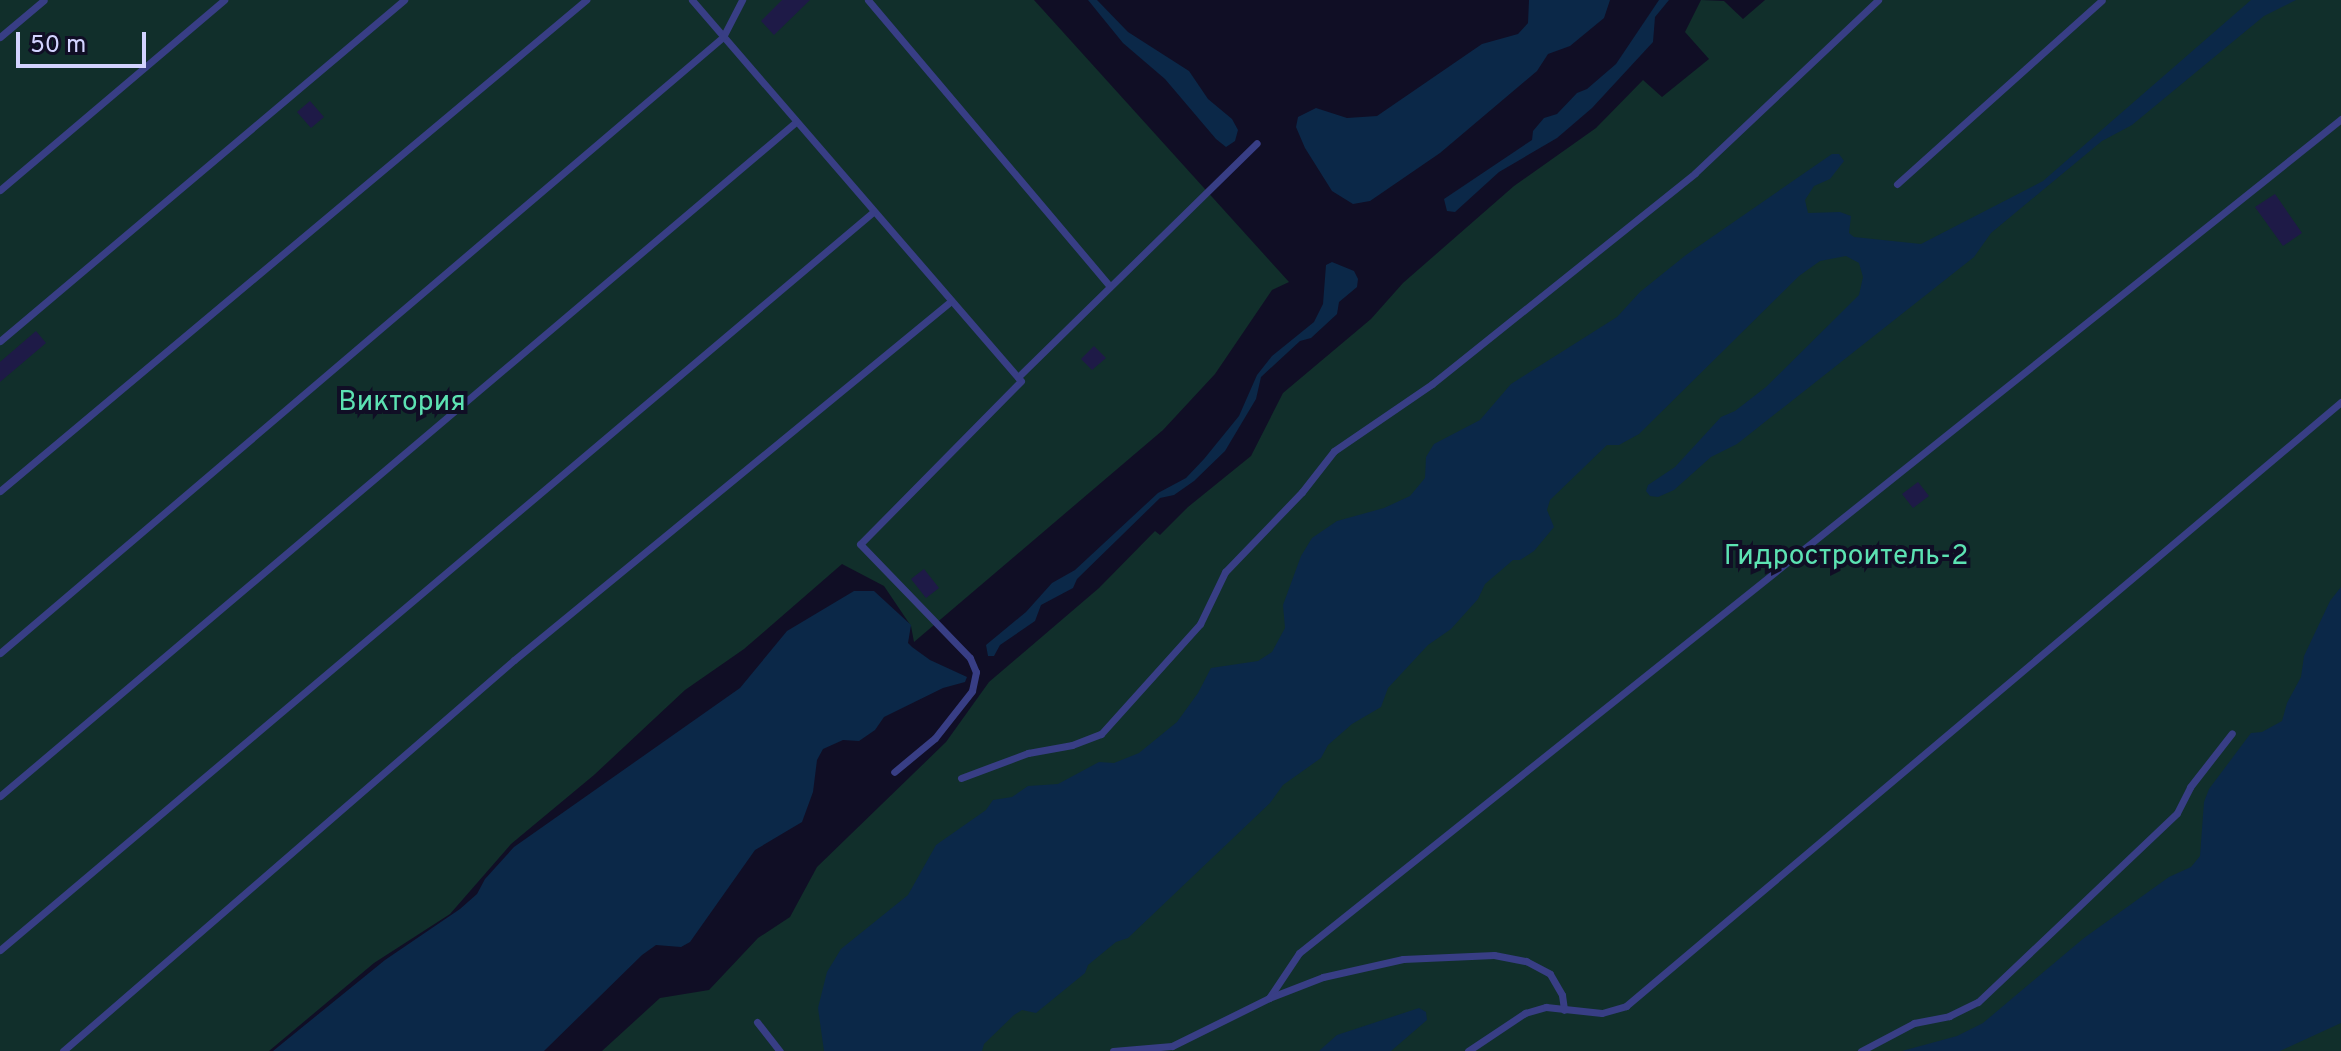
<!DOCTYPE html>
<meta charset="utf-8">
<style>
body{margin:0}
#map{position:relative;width:2341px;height:1051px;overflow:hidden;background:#100e25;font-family:Overpass,sans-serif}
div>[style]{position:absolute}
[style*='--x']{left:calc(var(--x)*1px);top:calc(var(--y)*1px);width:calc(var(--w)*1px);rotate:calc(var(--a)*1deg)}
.green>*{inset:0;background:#112f2b}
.water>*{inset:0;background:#0b2848}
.building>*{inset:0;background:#1e1a47}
.service>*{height:7px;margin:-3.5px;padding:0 3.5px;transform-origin:3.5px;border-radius:3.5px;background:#383e85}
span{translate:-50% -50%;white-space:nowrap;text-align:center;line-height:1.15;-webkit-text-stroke:8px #100e25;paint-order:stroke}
.park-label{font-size:28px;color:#5ce2b2}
.scale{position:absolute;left:16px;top:32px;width:130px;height:36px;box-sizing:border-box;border:4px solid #d3d3ff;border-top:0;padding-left:10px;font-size:24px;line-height:28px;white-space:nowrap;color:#d3d3ff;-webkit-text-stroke:6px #100e25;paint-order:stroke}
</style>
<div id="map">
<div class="green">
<i style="clip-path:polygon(0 0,1034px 0,1289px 282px,1272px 290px,1215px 374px,1163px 430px,914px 642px,911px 626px,884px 586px,842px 564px,744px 649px,685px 690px,594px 775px,511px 844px,450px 914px,374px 963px,269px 1051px,0 1051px)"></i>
<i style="clip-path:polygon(1701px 0,1724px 1px,1743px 19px,1765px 0,2341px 0,2341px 1051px,602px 1051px,660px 998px,709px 990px,758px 938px,790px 917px,817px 867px,946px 742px,989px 682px,1099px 588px,1155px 531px,1160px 535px,1188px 507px,1251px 456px,1283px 393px,1371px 319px,1403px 283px,1514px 186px,1596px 128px,1643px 80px,1662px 97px,1709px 59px,1685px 32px)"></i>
</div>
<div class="water">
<i style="clip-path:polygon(1088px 0,1097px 0,1128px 32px,1189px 71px,1208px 99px,1232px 119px,1238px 130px,1235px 141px,1226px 147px,1216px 139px,1165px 79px,1123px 43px)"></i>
<i style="clip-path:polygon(1529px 0,1610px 0,1604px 18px,1570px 46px,1548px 54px,1537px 71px,1440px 153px,1370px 201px,1353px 204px,1332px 191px,1305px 148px,1296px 127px,1298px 117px,1316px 108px,1347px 118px,1377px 116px,1482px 44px,1518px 34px,1528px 23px)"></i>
<i style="clip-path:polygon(1659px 0,1669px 0,1655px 17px,1653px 42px,1592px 108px,1557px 138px,1499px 172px,1455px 212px,1447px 211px,1444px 199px,1532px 140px,1533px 131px,1544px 118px,1557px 114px,1577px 93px,1587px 89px,1616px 64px)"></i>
<i style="clip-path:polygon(2251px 0,2296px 0,2264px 16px,2132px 125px,2102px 141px,1991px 233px,1974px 257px,1737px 444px,1711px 457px,1674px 490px,1658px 497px,1650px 496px,1646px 491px,1648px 485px,1675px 467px,1721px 417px,1735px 411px,1766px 387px,1859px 295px,1863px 277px,1859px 263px,1846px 256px,1820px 261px,1799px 276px,1639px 434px,1619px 445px,1607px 445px,1550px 500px,1547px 510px,1554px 527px,1534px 551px,1520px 560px,1513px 560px,1485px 584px,1478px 599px,1451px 629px,1428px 645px,1388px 688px,1381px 707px,1352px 724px,1328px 745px,1321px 758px,1283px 785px,1270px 803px,1128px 938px,1116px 942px,1088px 965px,1085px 973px,1036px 1013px,1022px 1010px,1014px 1015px,984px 1044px,982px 1051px,824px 1051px,818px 1008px,827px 972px,841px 949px,908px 895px,936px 845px,986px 810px,993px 800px,1012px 797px,1028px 786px,1058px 784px,1099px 762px,1114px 763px,1139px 753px,1177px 722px,1198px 693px,1211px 668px,1258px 661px,1272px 652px,1285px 628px,1283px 605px,1301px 556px,1312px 538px,1337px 521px,1384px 508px,1410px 496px,1425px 478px,1426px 457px,1434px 444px,1480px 420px,1511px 384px,1617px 317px,1640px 292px,1686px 255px,1832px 154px,1839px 154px,1844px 161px,1830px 179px,1814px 186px,1805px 200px,1808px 213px,1840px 212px,1851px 216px,1849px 233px,1854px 237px,1921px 244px,2043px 181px)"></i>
<i style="clip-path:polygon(1332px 262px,1354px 271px,1358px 279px,1357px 287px,1339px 302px,1337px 314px,1311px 338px,1300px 341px,1261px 377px,1256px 399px,1225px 451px,1194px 481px,1174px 495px,1160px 498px,1077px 579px,1073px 588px,1041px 605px,1035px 621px,1000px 645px,994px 656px,988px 656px,986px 645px,1026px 612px,1052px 583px,1075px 570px,1158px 493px,1186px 478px,1204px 459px,1239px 416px,1257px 375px,1272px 356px,1314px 322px,1323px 304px,1326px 265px)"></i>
<i style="clip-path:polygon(2341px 587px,2341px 1023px,2280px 1051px,1902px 1051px,1957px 1036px,1983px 1023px,2084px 938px,2169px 877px,2191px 867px,2200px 856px,2204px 802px,2209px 789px,2251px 733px,2262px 732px,2282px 721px,2287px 703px,2301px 677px,2304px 656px,2330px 601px)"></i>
<i style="clip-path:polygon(854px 591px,874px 591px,911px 625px,908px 643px,912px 647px,930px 660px,967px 677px,965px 682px,943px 688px,884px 717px,875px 730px,859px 741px,843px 740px,823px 749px,817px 760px,813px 792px,802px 822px,755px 850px,690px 942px,681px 947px,656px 945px,642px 955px,544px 1051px,273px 1051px,385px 960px,460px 909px,477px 894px,485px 879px,514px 847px,740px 688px,787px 631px)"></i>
<i style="clip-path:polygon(1419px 1008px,1426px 1012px,1427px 1020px,1391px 1051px,1319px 1051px,1337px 1035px)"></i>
</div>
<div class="building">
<i style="clip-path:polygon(782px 0,810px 0,774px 35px,761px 21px)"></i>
<i style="clip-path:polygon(310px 101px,324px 117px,311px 128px,297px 112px)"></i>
<i style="clip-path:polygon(2275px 194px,2302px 233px,2283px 246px,2255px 207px)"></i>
<i style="clip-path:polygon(36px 331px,46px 343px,0 382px,0 362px)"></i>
<i style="clip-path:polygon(1094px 346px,1106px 358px,1092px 370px,1081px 359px)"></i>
<i style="clip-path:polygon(1918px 482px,1929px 496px,1913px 508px,1902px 494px)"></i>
<i style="clip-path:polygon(924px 569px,939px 588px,926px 598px,911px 579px)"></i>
</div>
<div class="service">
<i style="--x:692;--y:0;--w:503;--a:49.19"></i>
<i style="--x:1021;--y:381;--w:229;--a:134.6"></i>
<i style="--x:860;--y:544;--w:158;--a:46"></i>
<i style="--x:970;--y:658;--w:15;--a:67"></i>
<i style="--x:976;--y:672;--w:19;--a:102"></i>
<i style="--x:972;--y:691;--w:60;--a:128.2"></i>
<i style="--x:935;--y:738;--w:53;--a:140.3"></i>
<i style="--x:868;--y:0;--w:375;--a:49.8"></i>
<i style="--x:0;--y:37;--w:57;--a:-40.1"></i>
<i style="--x:1897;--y:184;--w:275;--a:-41.9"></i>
<i style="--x:0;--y:190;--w:294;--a:-40.3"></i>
<i style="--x:0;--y:341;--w:529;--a:-40.17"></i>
<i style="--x:1018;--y:377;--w:334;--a:-44.4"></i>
<i style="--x:0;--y:491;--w:765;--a:-39.96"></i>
<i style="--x:0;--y:653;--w:950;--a:-40.43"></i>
<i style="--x:723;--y:37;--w:42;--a:-62.8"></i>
<i style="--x:961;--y:778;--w:72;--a:-20.5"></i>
<i style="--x:1028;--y:753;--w:45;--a:-10.3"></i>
<i style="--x:1072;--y:745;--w:31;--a:-21"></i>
<i style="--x:1101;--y:734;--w:148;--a:-48"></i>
<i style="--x:1200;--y:624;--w:58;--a:-64.3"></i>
<i style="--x:1225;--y:572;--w:111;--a:-46.1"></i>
<i style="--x:1302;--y:492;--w:52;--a:-52"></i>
<i style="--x:1334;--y:451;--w:119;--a:-34.4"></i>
<i style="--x:1432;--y:384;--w:337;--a:-38.7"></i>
<i style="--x:1695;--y:173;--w:252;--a:-43.4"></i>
<i style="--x:0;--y:796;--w:1043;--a:-40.26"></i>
<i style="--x:0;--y:950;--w:1143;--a:-40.21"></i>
<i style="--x:1269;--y:998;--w:54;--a:-56.3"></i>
<i style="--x:1299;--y:953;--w:1335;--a:-38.67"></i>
<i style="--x:757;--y:1022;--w:37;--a:52"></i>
<i style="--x:63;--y:1051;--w:597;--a:-40.92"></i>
<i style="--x:514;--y:660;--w:566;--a:-39.4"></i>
<i style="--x:1113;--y:1051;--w:59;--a:-4.8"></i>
<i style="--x:1172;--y:1046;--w:108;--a:-26.3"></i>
<i style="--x:1269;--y:998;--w:58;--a:-21.3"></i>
<i style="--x:1323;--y:977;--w:82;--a:-12.7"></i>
<i style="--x:1403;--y:959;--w:91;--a:-2.5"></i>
<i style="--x:1494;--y:955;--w:33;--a:11"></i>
<i style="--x:1526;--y:961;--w:27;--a:28"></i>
<i style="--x:1550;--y:974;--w:24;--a:60"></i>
<i style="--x:1562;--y:995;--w:15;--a:82"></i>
<i style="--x:1468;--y:1051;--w:69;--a:-33.7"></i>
<i style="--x:1525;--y:1013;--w:22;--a:-16"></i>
<i style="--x:1546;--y:1007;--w:56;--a:6.1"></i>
<i style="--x:1602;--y:1013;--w:25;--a:-16"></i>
<i style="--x:1626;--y:1006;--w:936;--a:-40.19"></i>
<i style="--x:1861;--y:1051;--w:60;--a:-27.8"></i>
<i style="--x:1914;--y:1023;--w:36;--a:-11"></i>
<i style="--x:1949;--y:1016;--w:32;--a:-26"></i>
<i style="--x:1978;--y:1002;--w:274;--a:-43.5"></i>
<i style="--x:2177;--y:813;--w:29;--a:-63"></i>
<i style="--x:2190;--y:787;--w:68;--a:-52.1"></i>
</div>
<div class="park-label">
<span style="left:402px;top:403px">Виктория</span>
<span style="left:1846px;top:557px">Гидростроитель-2</span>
</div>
<div class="scale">50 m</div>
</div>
